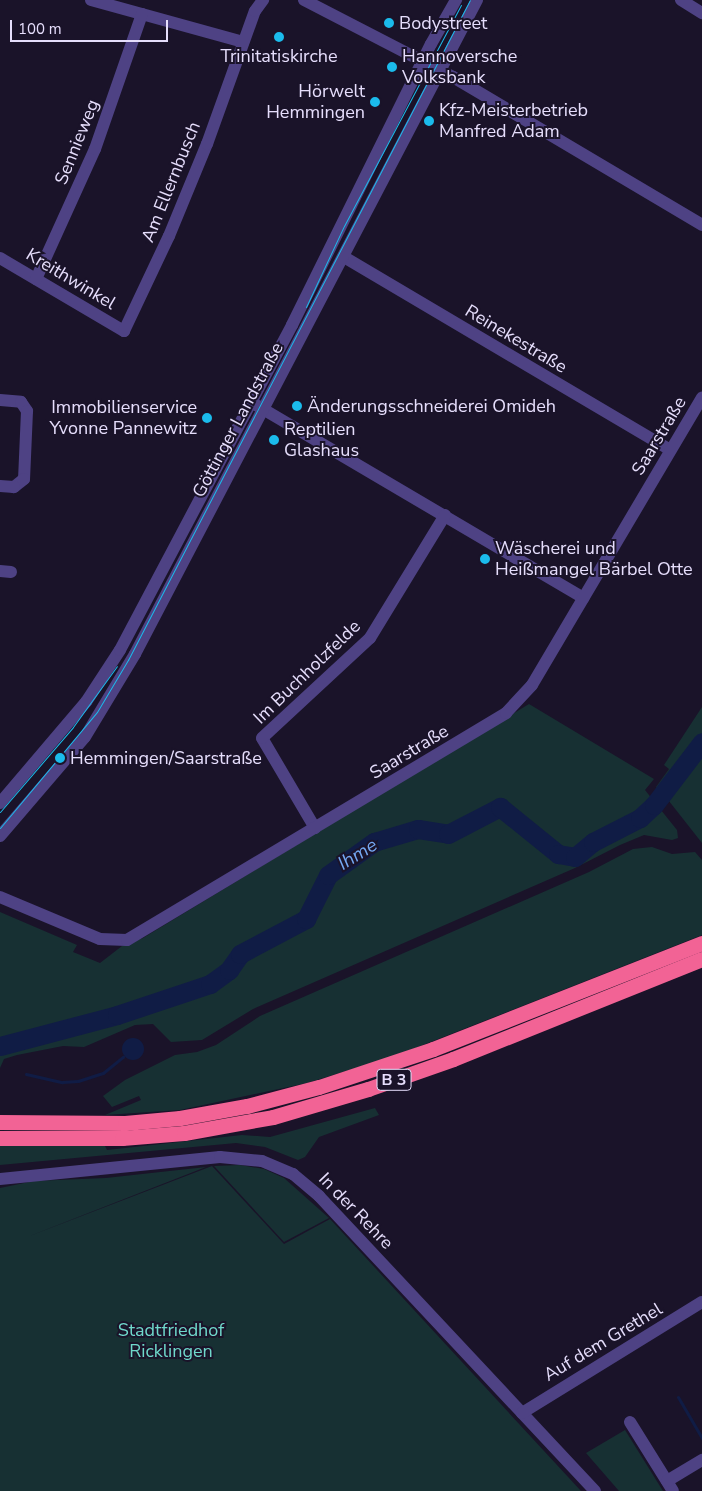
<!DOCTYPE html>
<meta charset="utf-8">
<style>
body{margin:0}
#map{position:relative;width:702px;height:1491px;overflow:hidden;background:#1a1329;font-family:"Nunito Sans",sans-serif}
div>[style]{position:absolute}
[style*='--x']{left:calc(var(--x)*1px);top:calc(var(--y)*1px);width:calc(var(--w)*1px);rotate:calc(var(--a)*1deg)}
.green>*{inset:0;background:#173033}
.water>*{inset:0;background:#101c45}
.round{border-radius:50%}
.stream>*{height:3px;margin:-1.5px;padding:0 1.5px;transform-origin:1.5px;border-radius:1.5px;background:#101c45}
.river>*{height:19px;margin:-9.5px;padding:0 9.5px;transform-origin:9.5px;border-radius:9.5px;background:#101c45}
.minor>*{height:12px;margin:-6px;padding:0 6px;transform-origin:6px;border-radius:6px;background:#4e4284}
.highway>*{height:15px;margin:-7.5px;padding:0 7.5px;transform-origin:7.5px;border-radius:7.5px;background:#f26395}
.tram>*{height:1px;margin:-0.5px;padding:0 0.5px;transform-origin:0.5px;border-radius:0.5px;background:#1bbbec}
.dots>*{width:14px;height:14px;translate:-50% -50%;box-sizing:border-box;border:2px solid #1a1329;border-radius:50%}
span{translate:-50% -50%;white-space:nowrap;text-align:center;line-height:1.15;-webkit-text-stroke:4px #1a1329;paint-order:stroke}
.shield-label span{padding:1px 4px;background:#1a1329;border:1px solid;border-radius:4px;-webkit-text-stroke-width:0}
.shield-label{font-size:16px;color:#e6defc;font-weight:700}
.poi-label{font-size:18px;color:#e6defc}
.left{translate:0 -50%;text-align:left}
.right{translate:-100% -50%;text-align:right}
.street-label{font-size:18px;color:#e6defc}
.park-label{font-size:18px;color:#6fd8cb}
.water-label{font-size:19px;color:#75a8f3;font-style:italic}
.scale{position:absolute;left:10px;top:20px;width:158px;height:22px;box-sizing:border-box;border:2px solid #e6defc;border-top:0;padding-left:6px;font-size:15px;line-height:18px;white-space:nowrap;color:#e6defc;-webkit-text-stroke:4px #1a1329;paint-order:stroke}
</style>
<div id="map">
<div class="green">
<i style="clip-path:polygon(529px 704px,654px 779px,645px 790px,677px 830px,678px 838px,672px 840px,644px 835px,620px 845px,575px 868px,253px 1009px,202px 1040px,171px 1042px,153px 1024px,135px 1025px,84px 1047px,63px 1046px,17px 1055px,4px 1059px,0 1068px,0 1049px,156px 1005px,155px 1001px,0 1043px,0 912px,77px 945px,73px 952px,100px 963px,122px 946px,143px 938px)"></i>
<i style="clip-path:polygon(702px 707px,702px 738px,661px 793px,656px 787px,669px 769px,664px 765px)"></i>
<i style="clip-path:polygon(702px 747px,702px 843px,665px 796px)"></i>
<i style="clip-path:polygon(652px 847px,672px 854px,695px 852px,702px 860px,702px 935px,395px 1056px,307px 1083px,180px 1110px,105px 1115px,141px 1100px,139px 1096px,112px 1107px,103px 1096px,125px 1080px,175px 1055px,197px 1052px,216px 1045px,260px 1016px,589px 872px,633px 849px)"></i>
<i style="clip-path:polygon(375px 1108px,379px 1115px,319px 1137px,305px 1157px,298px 1160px,265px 1147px,236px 1143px,0 1165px,0 1145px,105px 1146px,107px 1150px,242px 1135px,270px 1137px)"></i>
<i style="clip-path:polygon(240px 1165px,264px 1169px,284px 1178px,329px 1218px,284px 1242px,214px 1166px)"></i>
<i style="clip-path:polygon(212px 1166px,284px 1244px,330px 1219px,581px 1491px,0 1491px,0 1188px,34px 1181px,106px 1178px,206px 1167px,27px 1237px)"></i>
<i style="clip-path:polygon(625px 1430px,663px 1491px,619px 1491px,586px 1453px)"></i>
</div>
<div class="water">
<i class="round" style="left:122px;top:1038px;width:22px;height:22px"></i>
</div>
<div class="stream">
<i style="--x:26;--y:1074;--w:37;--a:13"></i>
<i style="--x:62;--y:1082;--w:16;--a:-4"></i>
<i style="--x:78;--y:1081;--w:26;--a:-18"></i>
<i style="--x:103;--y:1073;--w:26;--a:-39"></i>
<i style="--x:678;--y:1397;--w:48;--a:59.7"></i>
</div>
<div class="river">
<i style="--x:0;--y:1046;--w:121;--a:-14.8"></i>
<i style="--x:117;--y:1015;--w:98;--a:-18.4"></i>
<i style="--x:210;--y:984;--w:24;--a:-36"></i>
<i style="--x:229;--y:970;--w:19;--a:-55"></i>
<i style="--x:240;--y:954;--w:75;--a:-27.9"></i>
<i style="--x:306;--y:919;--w:49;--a:-63.4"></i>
<i style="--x:328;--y:875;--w:57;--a:-35.7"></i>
<i style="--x:374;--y:842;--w:46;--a:-16.5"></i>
<i style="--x:418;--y:829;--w:30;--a:9"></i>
<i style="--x:448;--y:834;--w:59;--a:-27.4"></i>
<i style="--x:500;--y:807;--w:75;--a:39"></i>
<i style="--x:558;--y:854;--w:17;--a:10"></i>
<i style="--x:575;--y:857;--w:23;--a:-40"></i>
<i style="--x:593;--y:842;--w:53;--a:-27.1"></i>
<i style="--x:640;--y:818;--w:19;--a:-43"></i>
<i style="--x:654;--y:805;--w:79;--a:-52.7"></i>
</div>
<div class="minor">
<i style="--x:91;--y:0;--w:158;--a:15.4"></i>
<i style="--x:304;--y:0;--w:168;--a:27.3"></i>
<i style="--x:453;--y:77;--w:290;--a:30.7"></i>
<i style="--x:681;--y:0;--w:25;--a:32"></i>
<i style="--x:344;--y:257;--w:379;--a:30.6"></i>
<i style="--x:0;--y:258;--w:144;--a:30.5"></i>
<i style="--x:124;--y:331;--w:105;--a:-64.7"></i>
<i style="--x:169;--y:236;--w:100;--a:-67.6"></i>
<i style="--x:207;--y:144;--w:141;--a:-70.2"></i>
<i style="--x:255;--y:11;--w:14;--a:-54"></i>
<i style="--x:36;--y:279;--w:143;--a:-65.6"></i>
<i style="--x:95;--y:149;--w:143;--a:-70.8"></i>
<i style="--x:0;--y:400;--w:21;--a:5"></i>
<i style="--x:21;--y:402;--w:11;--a:56"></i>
<i style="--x:27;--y:411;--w:68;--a:92.5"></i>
<i style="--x:24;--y:479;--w:13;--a:141"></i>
<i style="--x:14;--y:487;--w:14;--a:-176"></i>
<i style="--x:256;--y:405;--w:380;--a:30.5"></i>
<i style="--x:0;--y:571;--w:11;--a:5"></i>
<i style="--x:0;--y:803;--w:133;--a:-49.6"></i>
<i style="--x:86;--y:702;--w:62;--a:-56.8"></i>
<i style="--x:120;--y:650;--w:368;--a:-62.1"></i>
<i style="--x:292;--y:325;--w:313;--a:-63.7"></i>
<i style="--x:431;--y:44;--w:51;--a:-60.4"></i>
<i style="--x:315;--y:828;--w:104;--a:-120.5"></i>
<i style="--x:262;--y:738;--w:147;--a:-42.8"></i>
<i style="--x:370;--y:638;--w:144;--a:-58.6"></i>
<i style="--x:0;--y:836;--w:130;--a:-49.4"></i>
<i style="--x:85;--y:737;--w:97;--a:-58.9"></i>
<i style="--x:135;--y:654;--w:738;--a:-62.39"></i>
<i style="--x:0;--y:897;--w:108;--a:22.8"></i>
<i style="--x:100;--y:939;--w:27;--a:2"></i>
<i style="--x:127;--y:940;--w:442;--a:-30.9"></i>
<i style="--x:506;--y:713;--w:38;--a:-47"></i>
<i style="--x:532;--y:685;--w:334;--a:-59.4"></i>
<i style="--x:0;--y:1179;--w:221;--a:-5.7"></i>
<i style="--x:220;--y:1157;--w:42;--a:5.4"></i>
<i style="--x:262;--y:1161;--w:34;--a:23"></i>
<i style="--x:293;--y:1174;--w:34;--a:40"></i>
<i style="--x:319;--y:1196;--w:404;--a:46.9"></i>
<i style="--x:522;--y:1413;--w:211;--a:-31.7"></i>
<i style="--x:630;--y:1422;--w:81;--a:58.1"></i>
<i style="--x:667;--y:1481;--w:41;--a:-31"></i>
</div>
<div class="highway">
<i style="--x:0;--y:1122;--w:125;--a:0.5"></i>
<i style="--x:125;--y:1123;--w:55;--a:-5.2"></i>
<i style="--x:180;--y:1118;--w:68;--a:-10.2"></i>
<i style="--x:247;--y:1106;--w:74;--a:-14.8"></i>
<i style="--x:319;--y:1087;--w:120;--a:-18.4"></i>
<i style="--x:433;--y:1049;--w:289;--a:-21.5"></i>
<i style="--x:0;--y:1138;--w:122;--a:0"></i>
<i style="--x:122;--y:1138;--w:62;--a:-4.6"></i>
<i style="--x:184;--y:1133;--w:90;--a:-10.2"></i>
<i style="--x:273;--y:1117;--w:99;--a:-16.4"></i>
<i style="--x:368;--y:1089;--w:90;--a:-19.4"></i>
<i style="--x:453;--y:1059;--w:268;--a:-21.9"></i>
</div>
<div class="tram">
<i style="--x:306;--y:307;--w:89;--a:-64.9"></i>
<i style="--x:344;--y:226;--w:250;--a:-62.1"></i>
<i style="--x:0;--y:812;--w:112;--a:-49.3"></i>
<i style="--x:73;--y:727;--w:75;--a:-54.2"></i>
<i style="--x:0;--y:828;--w:151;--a:-50.1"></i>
<i style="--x:97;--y:712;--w:61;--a:-59.2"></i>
<i style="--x:128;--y:660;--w:743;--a:-62.61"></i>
</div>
<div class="dots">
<i style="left:389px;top:23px;background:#1bbbec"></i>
<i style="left:279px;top:37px;background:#1bbbec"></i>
<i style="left:392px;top:67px;background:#1bbbec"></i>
<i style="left:375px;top:102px;background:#1bbbec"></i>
<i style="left:429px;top:121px;background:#1bbbec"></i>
<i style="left:297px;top:406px;background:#1bbbec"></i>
<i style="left:207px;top:418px;background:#1bbbec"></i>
<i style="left:274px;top:440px;background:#1bbbec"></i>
<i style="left:485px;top:559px;background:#1bbbec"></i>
<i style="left:60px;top:758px;background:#1bbbec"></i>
</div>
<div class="shield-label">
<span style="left:394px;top:1080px">B 3</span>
</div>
<div class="poi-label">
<span class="left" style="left:399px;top:23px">Bodystreet</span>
<span style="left:279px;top:56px">Trinitatiskirche</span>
<span class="left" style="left:402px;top:67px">Hannoversche<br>Volksbank</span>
<span class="right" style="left:365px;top:102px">Hörwelt<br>Hemmingen</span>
<span class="left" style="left:439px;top:121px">Kfz-Meisterbetrieb<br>Manfred Adam</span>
<span class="left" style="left:307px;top:406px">Änderungsschneiderei Omideh</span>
<span class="right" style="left:197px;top:418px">Immobilienservice<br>Yvonne Pannewitz</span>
<span class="left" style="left:284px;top:440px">Reptilien<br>Glashaus</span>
<span class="left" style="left:495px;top:559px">Wäscherei und<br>Heißmangel Bärbel Otte</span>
<span class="left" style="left:70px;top:758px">Hemmingen/Saarstraße</span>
</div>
<div class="street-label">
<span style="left:77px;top:142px;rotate:-68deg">Sennieweg</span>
<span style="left:171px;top:182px;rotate:-68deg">Am Ellernbusch</span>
<span style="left:71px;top:279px;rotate:31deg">Kreithwinkel</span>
<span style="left:516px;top:339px;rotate:31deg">Reinekestraße</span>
<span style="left:238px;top:420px;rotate:-62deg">Göttinger Landstraße</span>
<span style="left:659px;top:436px;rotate:-59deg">Saarstraße</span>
<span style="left:307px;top:672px;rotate:-44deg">Im Buchholzfelde</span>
<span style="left:409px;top:752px;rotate:-31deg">Saarstraße</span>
<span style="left:356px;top:1211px;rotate:46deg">In der Rehre</span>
<span style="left:603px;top:1342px;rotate:-31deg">Auf dem Grethel</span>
</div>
<div class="park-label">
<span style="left:171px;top:1341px">Stadtfriedhof<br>Ricklingen</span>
</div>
<div class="water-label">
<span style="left:358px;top:855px;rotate:-32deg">Ihme</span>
</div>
<div class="scale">100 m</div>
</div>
